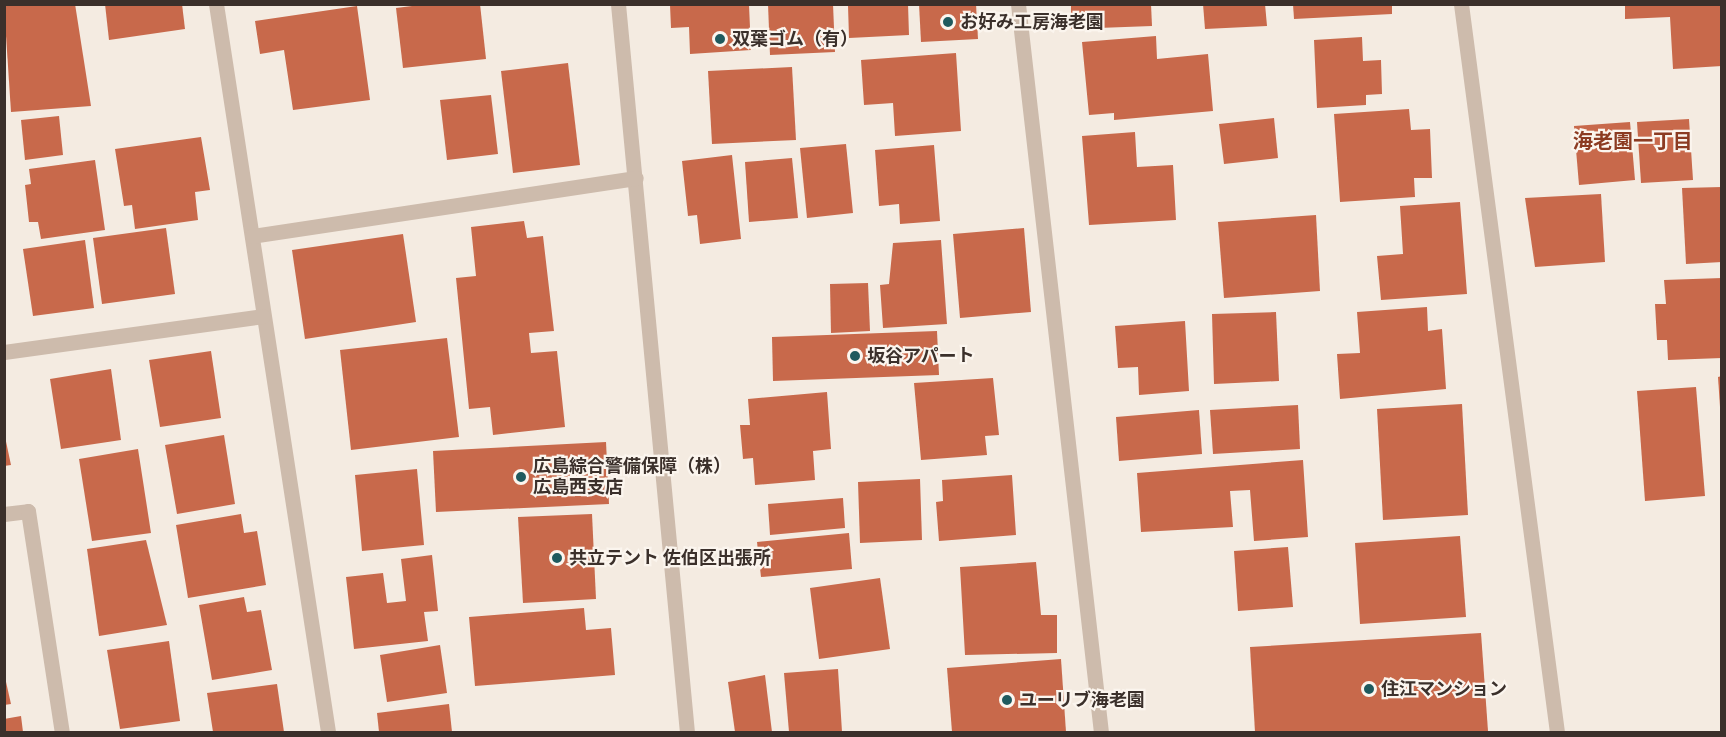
<!DOCTYPE html>
<meta charset="utf-8">
<style>
body{margin:0}
#map{position:relative;width:1726px;height:737px;overflow:hidden;background:#f4ebe1;font-family:"Fira Sans Condensed","Noto Sans JP",sans-serif}
div>[style]{position:absolute}
[style*='--x']{left:calc(var(--x)*1px);top:calc(var(--y)*1px);width:calc(var(--w)*1px);rotate:calc(var(--a)*1deg)}
.building>*{inset:0;background:#c8694b}
.minor>*{height:15px;margin:-7.5px;padding:0 7.5px;transform-origin:7.5px;border-radius:7.5px;background:#cdbbac}
.dots>*{width:16px;height:16px;translate:-50% -50%;box-sizing:border-box;border:3px solid #fbf5ee;border-radius:50%}
span{translate:-50% -50%;white-space:nowrap;text-align:center;line-height:1.15;-webkit-text-stroke:4.5px #fbf5ee;paint-order:stroke}
.poi-label{font-size:18px;color:#3b302b;font-weight:700}
.left{translate:0 -50%;text-align:left}
.neighbourhood-label{font-size:20px;color:#8c3b22;font-weight:700}
.frame{position:absolute;inset:0;border:6px solid #3b302b;pointer-events:none}
</style>
<div id="map">
<div class="building">
<i style="clip-path:polygon(75px 4px,91px 106px,11px 112px,4px 5px)"></i>
<i style="clip-path:polygon(105px 4px,182px 4px,185px 29px,109px 40px)"></i>
<i style="clip-path:polygon(428px 4px,480px 4px,486px 59px,403px 68px,396px 8px)"></i>
<i style="clip-path:polygon(768px 4px,833px 4px,835px 52px,770px 55px)"></i>
<i style="clip-path:polygon(908px 4px,909px 35px,849px 38px,848px 6px)"></i>
<i style="clip-path:polygon(919px 4px,976px 4px,978px 39px,921px 42px)"></i>
<i style="clip-path:polygon(1071px 4px,1151px 4px,1152px 26px,1071px 29px)"></i>
<i style="clip-path:polygon(1203px 4px,1265px 4px,1267px 26px,1205px 29px)"></i>
<i style="clip-path:polygon(1293px 4px,1392px 4px,1392px 14px,1294px 19px)"></i>
<i style="clip-path:polygon(1625px 4px,1722px 4px,1722px 66px,1673px 69px,1670px 17px,1625px 19px)"></i>
<i style="clip-path:polygon(670px 5px,749px 5px,751px 50px,690px 54px,689px 27px,671px 28px)"></i>
<i style="clip-path:polygon(357px 6px,370px 100px,293px 110px,284px 50px,260px 54px,255px 21px)"></i>
<i style="clip-path:polygon(1156px 36px,1157px 59px,1208px 54px,1213px 111px,1114px 120px,1114px 113px,1089px 115px,1082px 42px)"></i>
<i style="clip-path:polygon(1362px 37px,1363px 61px,1381px 60px,1382px 94px,1366px 95px,1366px 105px,1317px 108px,1314px 40px)"></i>
<i style="clip-path:polygon(956px 53px,961px 131px,895px 136px,893px 103px,864px 105px,861px 60px)"></i>
<i style="clip-path:polygon(568px 63px,580px 165px,513px 173px,501px 71px)"></i>
<i style="clip-path:polygon(792px 67px,796px 140px,712px 144px,708px 71px)"></i>
<i style="clip-path:polygon(491px 95px,498px 154px,447px 160px,440px 100px)"></i>
<i style="clip-path:polygon(1409px 109px,1411px 130px,1430px 129px,1432px 178px,1414px 178px,1415px 197px,1340px 202px,1334px 114px)"></i>
<i style="clip-path:polygon(59px 116px,63px 155px,25px 160px,21px 120px)"></i>
<i style="clip-path:polygon(1274px 118px,1278px 158px,1224px 164px,1219px 124px)"></i>
<i style="clip-path:polygon(1689px 119px,1693px 180px,1641px 183px,1637px 122px)"></i>
<i style="clip-path:polygon(1630px 122px,1635px 180px,1579px 185px,1574px 126px)"></i>
<i style="clip-path:polygon(1135px 132px,1137px 167px,1173px 165px,1176px 220px,1089px 225px,1082px 136px)"></i>
<i style="clip-path:polygon(201px 137px,210px 190px,195px 192px,198px 220px,135px 229px,132px 205px,124px 206px,115px 149px)"></i>
<i style="clip-path:polygon(846px 144px,853px 213px,807px 218px,800px 148px)"></i>
<i style="clip-path:polygon(934px 145px,940px 221px,900px 224px,899px 204px,879px 206px,875px 150px)"></i>
<i style="clip-path:polygon(732px 155px,741px 239px,700px 244px,697px 215px,688px 216px,682px 161px)"></i>
<i style="clip-path:polygon(792px 158px,798px 218px,749px 222px,745px 162px)"></i>
<i style="clip-path:polygon(95px 160px,105px 230px,41px 239px,38px 222px,29px 222px,25px 185px,31px 184px,29px 169px)"></i>
<i style="clip-path:polygon(1722px 187px,1722px 262px,1686px 264px,1682px 188px)"></i>
<i style="clip-path:polygon(1601px 194px,1605px 262px,1535px 267px,1525px 198px)"></i>
<i style="clip-path:polygon(1460px 202px,1467px 294px,1381px 300px,1377px 256px,1403px 254px,1400px 206px)"></i>
<i style="clip-path:polygon(1316px 215px,1320px 291px,1224px 298px,1218px 222px)"></i>
<i style="clip-path:polygon(524px 221px,527px 238px,543px 236px,554px 331px,529px 333px,531px 353px,557px 351px,565px 427px,493px 435px,490px 407px,469px 409px,456px 278px,476px 276px,471px 227px)"></i>
<i style="clip-path:polygon(166px 228px,175px 294px,102px 304px,93px 238px)"></i>
<i style="clip-path:polygon(1024px 228px,1031px 312px,960px 318px,953px 234px)"></i>
<i style="clip-path:polygon(403px 234px,416px 322px,305px 339px,292px 250px)"></i>
<i style="clip-path:polygon(85px 240px,94px 308px,33px 316px,23px 249px)"></i>
<i style="clip-path:polygon(941px 240px,947px 324px,883px 328px,880px 285px,889px 284px,893px 243px)"></i>
<i style="clip-path:polygon(1722px 278px,1722px 358px,1668px 360px,1667px 340px,1657px 340px,1655px 304px,1666px 304px,1664px 280px)"></i>
<i style="clip-path:polygon(868px 283px,870px 331px,831px 333px,830px 284px)"></i>
<i style="clip-path:polygon(1427px 307px,1428px 331px,1442px 329px,1446px 389px,1340px 399px,1337px 354px,1360px 353px,1357px 312px)"></i>
<i style="clip-path:polygon(1276px 312px,1279px 381px,1214px 384px,1212px 314px)"></i>
<i style="clip-path:polygon(1185px 321px,1189px 391px,1139px 395px,1138px 367px,1118px 368px,1115px 326px)"></i>
<i style="clip-path:polygon(937px 331px,939px 375px,773px 381px,772px 337px)"></i>
<i style="clip-path:polygon(447px 338px,459px 437px,351px 450px,340px 350px)"></i>
<i style="clip-path:polygon(211px 351px,221px 418px,160px 427px,149px 360px)"></i>
<i style="clip-path:polygon(111px 369px,121px 440px,61px 449px,50px 379px)"></i>
<i style="clip-path:polygon(1722px 376px,1722px 407px,1720px 407px,1718px 377px)"></i>
<i style="clip-path:polygon(993px 378px,999px 435px,985px 436px,987px 455px,921px 460px,914px 383px)"></i>
<i style="clip-path:polygon(1696px 387px,1705px 496px,1645px 501px,1637px 391px)"></i>
<i style="clip-path:polygon(827px 392px,831px 449px,813px 451px,815px 480px,755px 485px,753px 458px,743px 459px,740px 425px,750px 425px,748px 399px)"></i>
<i style="clip-path:polygon(1462px 404px,1468px 515px,1383px 520px,1377px 409px)"></i>
<i style="clip-path:polygon(1298px 405px,1300px 449px,1213px 454px,1210px 410px)"></i>
<i style="clip-path:polygon(1199px 410px,1202px 454px,1119px 461px,1116px 417px)"></i>
<i style="clip-path:polygon(4px 432px,11px 465px,4px 466px)"></i>
<i style="clip-path:polygon(224px 435px,235px 504px,177px 514px,165px 445px)"></i>
<i style="clip-path:polygon(606px 442px,609px 504px,436px 512px,433px 451px)"></i>
<i style="clip-path:polygon(138px 449px,151px 533px,92px 541px,79px 459px)"></i>
<i style="clip-path:polygon(1303px 460px,1308px 537px,1254px 541px,1250px 490px,1230px 491px,1233px 527px,1141px 532px,1137px 473px)"></i>
<i style="clip-path:polygon(417px 469px,424px 545px,362px 551px,355px 475px)"></i>
<i style="clip-path:polygon(1012px 475px,1016px 535px,939px 541px,936px 502px,943px 501px,942px 480px)"></i>
<i style="clip-path:polygon(920px 479px,922px 540px,860px 543px,858px 482px)"></i>
<i style="clip-path:polygon(843px 498px,845px 528px,770px 535px,768px 504px)"></i>
<i style="clip-path:polygon(241px 514px,244px 533px,257px 531px,266px 585px,188px 598px,176px 525px)"></i>
<i style="clip-path:polygon(592px 514px,596px 599px,523px 603px,518px 517px)"></i>
<i style="clip-path:polygon(849px 533px,852px 569px,761px 577px,757px 542px)"></i>
<i style="clip-path:polygon(1460px 536px,1466px 617px,1360px 624px,1355px 543px)"></i>
<i style="clip-path:polygon(146px 540px,167px 625px,99px 636px,87px 549px)"></i>
<i style="clip-path:polygon(1288px 547px,1293px 607px,1238px 611px,1234px 551px)"></i>
<i style="clip-path:polygon(432px 555px,438px 611px,424px 612px,428px 641px,354px 649px,346px 577px,383px 573px,387px 603px,406px 601px,401px 559px)"></i>
<i style="clip-path:polygon(1036px 562px,1041px 615px,1057px 615px,1057px 653px,965px 655px,960px 567px)"></i>
<i style="clip-path:polygon(880px 578px,890px 649px,819px 659px,810px 588px)"></i>
<i style="clip-path:polygon(244px 597px,247px 612px,261px 610px,272px 670px,212px 680px,199px 605px)"></i>
<i style="clip-path:polygon(584px 608px,586px 630px,611px 628px,615px 675px,475px 686px,469px 617px)"></i>
<i style="clip-path:polygon(1481px 633px,1488px 731px,1255px 732px,1250px 647px)"></i>
<i style="clip-path:polygon(169px 641px,180px 721px,120px 729px,107px 650px)"></i>
<i style="clip-path:polygon(440px 645px,447px 693px,387px 702px,380px 655px)"></i>
<i style="clip-path:polygon(1061px 659px,1066px 732px,952px 732px,947px 668px)"></i>
<i style="clip-path:polygon(838px 669px,842px 732px,789px 732px,784px 673px)"></i>
<i style="clip-path:polygon(4px 673px,11px 704px,4px 705px)"></i>
<i style="clip-path:polygon(765px 675px,772px 732px,735px 732px,728px 682px)"></i>
<i style="clip-path:polygon(277px 684px,284px 732px,213px 732px,207px 693px)"></i>
<i style="clip-path:polygon(449px 704px,452px 732px,379px 732px,377px 713px)"></i>
<i style="clip-path:polygon(21px 716px,23px 732px,4px 732px,4px 719px)"></i>
</div>
<div class="minor">
<i style="--x:216;--y:4;--w:737;--a:81.25"></i>
<i style="--x:618;--y:4;--w:731;--a:84.59"></i>
<i style="--x:1018;--y:4;--w:733;--a:83.5"></i>
<i style="--x:1461;--y:4;--w:734;--a:82.49"></i>
<i style="--x:252;--y:236;--w:388;--a:-8.6"></i>
<i style="--x:4;--y:352;--w:261;--a:-7.9"></i>
<i style="--x:4;--y:514;--w:24;--a:-7"></i>
<i style="--x:28;--y:511;--w:224;--a:81.3"></i>
</div>
<div class="dots">
<i style="left:948px;top:22px;background:#1f5a5e"></i>
<i style="left:720px;top:39px;background:#1f5a5e"></i>
<i style="left:855px;top:356px;background:#1f5a5e"></i>
<i style="left:521px;top:477px;background:#1f5a5e"></i>
<i style="left:557px;top:558px;background:#1f5a5e"></i>
<i style="left:1369px;top:689px;background:#1f5a5e"></i>
<i style="left:1007px;top:700px;background:#1f5a5e"></i>
</div>
<div class="poi-label">
<span class="left" style="left:960px;top:22px">お好み工房海老園</span>
<span class="left" style="left:732px;top:39px">双葉ゴム（有）</span>
<span class="left" style="left:867px;top:356px">坂谷アパート</span>
<span class="left" style="left:533px;top:477px">広島綜合警備保障（株）<br>広島西支店</span>
<span class="left" style="left:569px;top:558px">共立テント 佐伯区出張所</span>
<span class="left" style="left:1381px;top:689px">住江マンション</span>
<span class="left" style="left:1019px;top:700px">ユーリブ海老園</span>
</div>
<div class="neighbourhood-label">
<span style="left:1633px;top:141px">海老園一丁目</span>
</div>
<div class="frame"></div>
</div>
